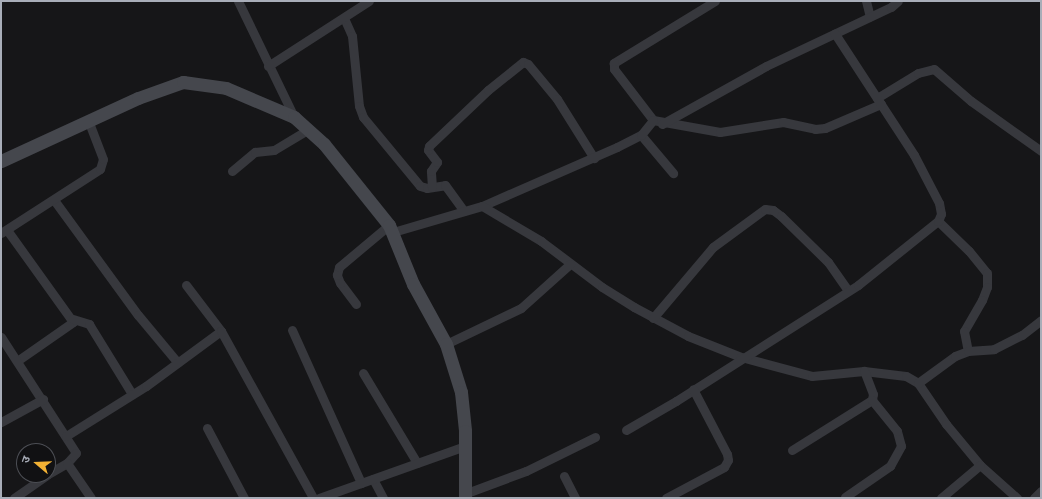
<!DOCTYPE html>
<meta charset="utf-8">
<style>
body{margin:0}
#map{position:relative;width:1042px;height:499px;overflow:hidden;background:#161618;font-family:Lato,"Noto Sans Devanagari",sans-serif}
div>[style]{position:absolute}
[style*='--x']{left:calc(var(--x)*1px);top:calc(var(--y)*1px);width:calc(var(--w)*1px);rotate:calc(var(--a)*1deg)}
.minor>*{height:9px;margin:-4.5px;padding:0 4.5px;transform-origin:4.5px;border-radius:4.5px;background:#37383d}
.secondary>*{height:13px;margin:-6.5px;padding:0 6.5px;transform-origin:6.5px;border-radius:6.5px;background:#45474d}
span{translate:-50% -50%;white-space:nowrap;text-align:center;line-height:1.15;-webkit-text-stroke:3px #111113;paint-order:stroke}
.frame{position:absolute;inset:0;border:2px solid #a8adb8;pointer-events:none}
.north{position:absolute;left:16px;top:443px;width:40px;height:40px;box-sizing:border-box;background:#111113;border:1px solid #4d4f55;border-radius:50%;rotate:289deg;font-size:11px;font-weight:700;line-height:16px;text-align:center;color:#a8adb8}
.north::after{content:'';display:block;margin:auto;width:14px;height:18px;background:#f2b134;clip-path:polygon(50% 0,100% 100%,50% 72%,0 100%)}
</style>
<div id="map">
<div class="minor">
<i style="--x:238;--y:1;--w:129;--a:64.2"></i>
<i style="--x:715;--y:1;--w:119;--a:148.5"></i>
<i style="--x:614;--y:63;--w:6;--a:90"></i>
<i style="--x:614;--y:69;--w:64;--a:52.6"></i>
<i style="--x:653;--y:120;--w:68;--a:10.2"></i>
<i style="--x:720;--y:132;--w:64;--a:-9"></i>
<i style="--x:783;--y:122;--w:33;--a:12"></i>
<i style="--x:815;--y:129;--w:10;--a:-6"></i>
<i style="--x:825;--y:128;--w:61;--a:-23.2"></i>
<i style="--x:866;--y:1;--w:16;--a:76"></i>
<i style="--x:344;--y:18;--w:20;--a:66"></i>
<i style="--x:352;--y:36;--w:70;--a:84.3"></i>
<i style="--x:359;--y:106;--w:12;--a:70"></i>
<i style="--x:363;--y:117;--w:89;--a:50.4"></i>
<i style="--x:420;--y:186;--w:7;--a:16"></i>
<i style="--x:427;--y:188;--w:18;--a:-9"></i>
<i style="--x:445;--y:185;--w:32;--a:54"></i>
<i style="--x:268;--y:66;--w:120;--a:-32.8"></i>
<i style="--x:877;--y:98;--w:48;--a:-31.4"></i>
<i style="--x:918;--y:73;--w:16;--a:-14"></i>
<i style="--x:934;--y:69;--w:49;--a:40.9"></i>
<i style="--x:971;--y:101;--w:86;--a:35.5"></i>
<i style="--x:662;--y:124;--w:119;--a:-29.1"></i>
<i style="--x:766;--y:66;--w:138;--a:-25.3"></i>
<i style="--x:891;--y:7;--w:9;--a:-41"></i>
<i style="--x:641;--y:135;--w:50;--a:49.9"></i>
<i style="--x:232;--y:171;--w:30;--a:-40"></i>
<i style="--x:255;--y:152;--w:19;--a:-6"></i>
<i style="--x:274;--y:150;--w:41;--a:-31"></i>
<i style="--x:432;--y:187;--w:16;--a:-94"></i>
<i style="--x:431;--y:171;--w:11;--a:-56"></i>
<i style="--x:437;--y:162;--w:15;--a:-127"></i>
<i style="--x:428;--y:150;--w:4;--a:-76"></i>
<i style="--x:429;--y:146;--w:81;--a:-43.5"></i>
<i style="--x:488;--y:90;--w:45;--a:-38.7"></i>
<i style="--x:523;--y:62;--w:5;--a:22"></i>
<i style="--x:528;--y:64;--w:45;--a:50.4"></i>
<i style="--x:557;--y:99;--w:70;--a:57.9"></i>
<i style="--x:54;--y:200;--w:142;--a:53.9"></i>
<i style="--x:138;--y:315;--w:62;--a:50.2"></i>
<i style="--x:482;--y:206;--w:147;--a:-23.6"></i>
<i style="--x:617;--y:147;--w:27;--a:-27"></i>
<i style="--x:641;--y:135;--w:19;--a:-51"></i>
<i style="--x:938;--y:221;--w:43;--a:44.1"></i>
<i style="--x:969;--y:251;--w:28;--a:51"></i>
<i style="--x:987;--y:273;--w:14;--a:90"></i>
<i style="--x:987;--y:287;--w:14;--a:111"></i>
<i style="--x:982;--y:300;--w:36;--a:120"></i>
<i style="--x:964;--y:331;--w:20;--a:79"></i>
<i style="--x:7;--y:230;--w:113;--a:54.3"></i>
<i style="--x:73;--y:322;--w:68;--a:145.1"></i>
<i style="--x:393;--y:232;--w:93;--a:-16.3"></i>
<i style="--x:482;--y:206;--w:69;--a:30.7"></i>
<i style="--x:541;--y:241;--w:76;--a:37"></i>
<i style="--x:602;--y:287;--w:38;--a:32"></i>
<i style="--x:634;--y:307;--w:61;--a:28.2"></i>
<i style="--x:688;--y:336;--w:57;--a:21.6"></i>
<i style="--x:741;--y:357;--w:73;--a:15"></i>
<i style="--x:812;--y:376;--w:52;--a:-5.5"></i>
<i style="--x:864;--y:371;--w:42;--a:6.8"></i>
<i style="--x:906;--y:376;--w:14;--a:30"></i>
<i style="--x:918;--y:383;--w:50;--a:55.7"></i>
<i style="--x:946;--y:424;--w:53;--a:50.3"></i>
<i style="--x:980;--y:465;--w:50;--a:41.7"></i>
<i style="--x:1;--y:233;--w:118;--a:-32.9"></i>
<i style="--x:100;--y:169;--w:10;--a:-73"></i>
<i style="--x:103;--y:159;--w:42;--a:-111"></i>
<i style="--x:186;--y:285;--w:58;--a:52.7"></i>
<i style="--x:356;--y:304;--w:26;--a:-127"></i>
<i style="--x:340;--y:283;--w:9;--a:-111"></i>
<i style="--x:337;--y:275;--w:8;--a:-76"></i>
<i style="--x:339;--y:267;--w:65;--a:-40"></i>
<i style="--x:653;--y:318;--w:93;--a:-49.8"></i>
<i style="--x:713;--y:247;--w:64;--a:-36.2"></i>
<i style="--x:765;--y:209;--w:8;--a:7"></i>
<i style="--x:773;--y:210;--w:10;--a:37"></i>
<i style="--x:781;--y:216;--w:66;--a:44.4"></i>
<i style="--x:828;--y:262;--w:35;--a:55"></i>
<i style="--x:73;--y:319;--w:17;--a:17"></i>
<i style="--x:89;--y:324;--w:82;--a:58.4"></i>
<i style="--x:292;--y:330;--w:168;--a:65.7"></i>
<i style="--x:1;--y:337;--w:138;--a:57.1"></i>
<i style="--x:76;--y:453;--w:13;--a:132"></i>
<i style="--x:67;--y:463;--w:22;--a:150"></i>
<i style="--x:446;--y:344;--w:83;--a:-25.6"></i>
<i style="--x:521;--y:308;--w:66;--a:-41.9"></i>
<i style="--x:363;--y:373;--w:105;--a:59"></i>
<i style="--x:918;--y:383;--w:46;--a:-36.1"></i>
<i style="--x:955;--y:356;--w:14;--a:-21"></i>
<i style="--x:968;--y:351;--w:26;--a:-4"></i>
<i style="--x:994;--y:349;--w:31;--a:-27"></i>
<i style="--x:1022;--y:335;--w:24;--a:-38"></i>
<i style="--x:1;--y:422;--w:48;--a:-28.7"></i>
<i style="--x:207;--y:428;--w:79;--a:62.1"></i>
<i style="--x:626;--y:430;--w:58;--a:-30.1"></i>
<i style="--x:676;--y:401;--w:216;--a:-32.5"></i>
<i style="--x:858;--y:285;--w:102;--a:-38.7"></i>
<i style="--x:938;--y:221;--w:8;--a:-67"></i>
<i style="--x:941;--y:214;--w:11;--a:-100"></i>
<i style="--x:939;--y:203;--w:54;--a:-117.5"></i>
<i style="--x:914;--y:155;--w:145;--a:-123.1"></i>
<i style="--x:66;--y:436;--w:94;--a:-32"></i>
<i style="--x:146;--y:386;--w:93;--a:-36.3"></i>
<i style="--x:221;--y:331;--w:191;--a:61.1"></i>
<i style="--x:792;--y:450;--w:94;--a:-32"></i>
<i style="--x:872;--y:400;--w:6;--a:-81"></i>
<i style="--x:873;--y:394;--w:25;--a:-111"></i>
<i style="--x:67;--y:463;--w:42;--a:55.6"></i>
<i style="--x:564;--y:476;--w:25;--a:63"></i>
<i style="--x:373;--y:479;--w:21;--a:62"></i>
<i style="--x:464;--y:494;--w:66;--a:-20.4"></i>
<i style="--x:526;--y:471;--w:77;--a:-26.2"></i>
<i style="--x:845;--y:497;--w:55;--a:-34.6"></i>
<i style="--x:890;--y:466;--w:23;--a:-61"></i>
<i style="--x:901;--y:446;--w:16;--a:-105"></i>
<i style="--x:897;--y:431;--w:40;--a:-129"></i>
<i style="--x:14;--y:498;--w:40;--a:-34.9"></i>
<i style="--x:319;--y:498;--w:155;--a:-19.6"></i>
<i style="--x:666;--y:498;--w:66;--a:-28.1"></i>
<i style="--x:724;--y:467;--w:8;--a:-60"></i>
<i style="--x:728;--y:460;--w:6;--a:-99"></i>
<i style="--x:727;--y:454;--w:73;--a:-117.6"></i>
<i style="--x:941;--y:498;--w:51;--a:-40.2"></i>
<i style="--x:1034;--y:498;--w:10;--a:-45"></i>
</div>
<div class="secondary">
<i style="--x:1;--y:161;--w:151;--a:-24.7"></i>
<i style="--x:138;--y:98;--w:48;--a:-19.6"></i>
<i style="--x:183;--y:82;--w:43;--a:7.9"></i>
<i style="--x:226;--y:88;--w:74;--a:23.1"></i>
<i style="--x:294;--y:117;--w:40;--a:42"></i>
<i style="--x:324;--y:144;--w:104;--a:51.3"></i>
<i style="--x:389;--y:225;--w:64;--a:67.9"></i>
<i style="--x:413;--y:284;--w:68;--a:61.2"></i>
<i style="--x:446;--y:344;--w:50;--a:72.6"></i>
<i style="--x:461;--y:392;--w:39;--a:84"></i>
<i style="--x:465;--y:431;--w:67;--a:90"></i>
</div>
<div class="frame"></div>
<div class="north">उ</div>
</div>
